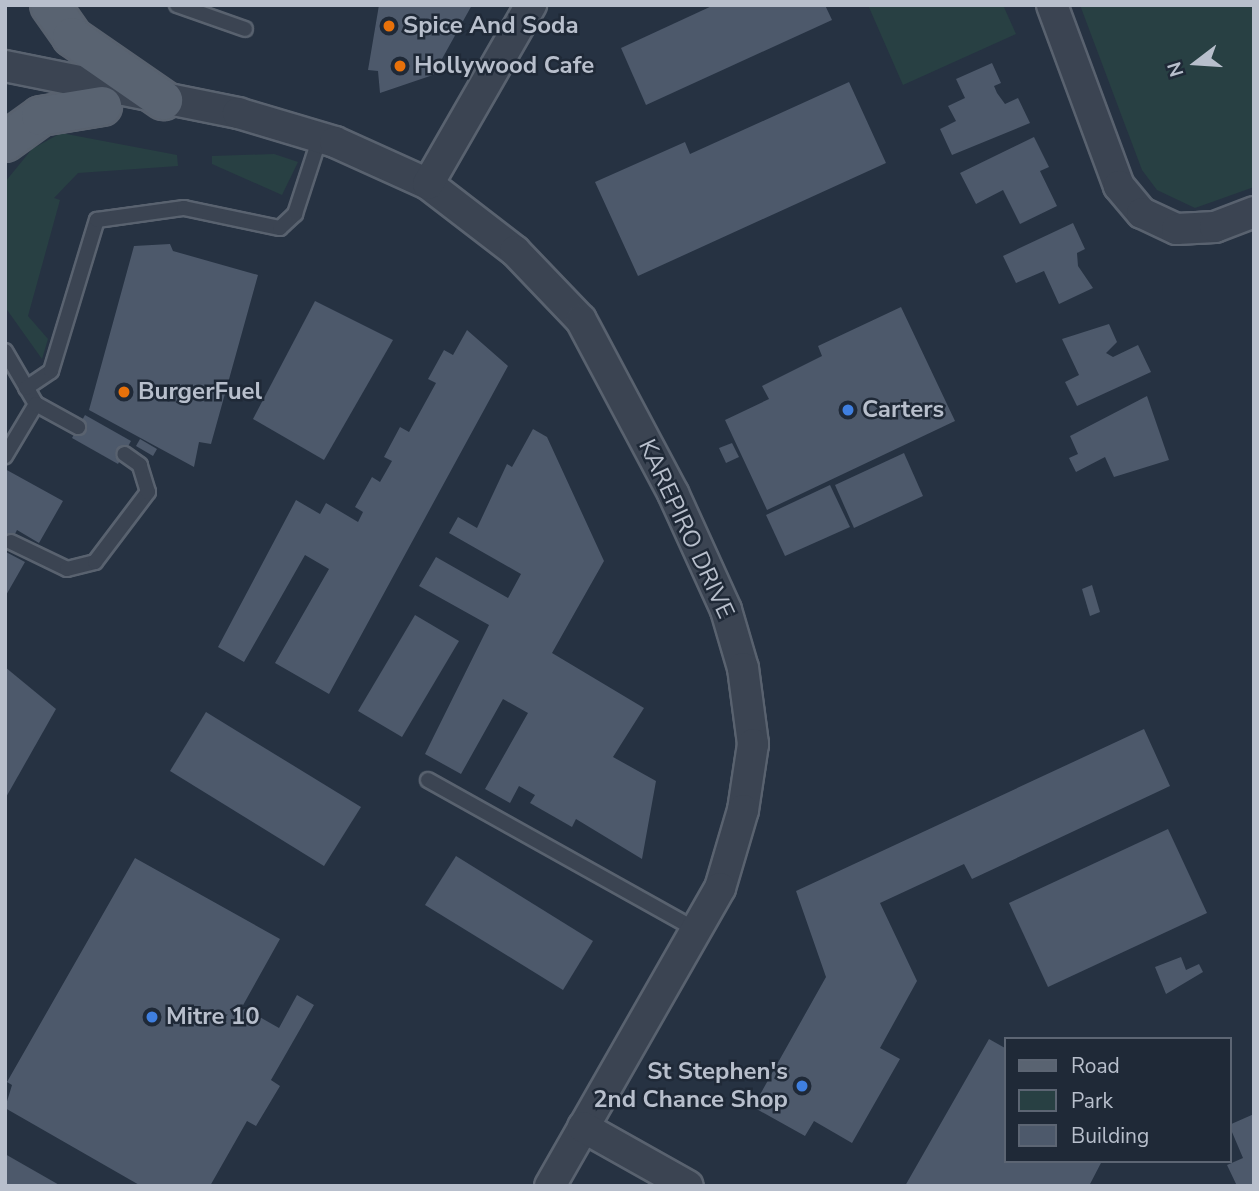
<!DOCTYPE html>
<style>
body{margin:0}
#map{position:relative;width:1259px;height:1191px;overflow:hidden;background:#263242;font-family:"Nunito Sans",sans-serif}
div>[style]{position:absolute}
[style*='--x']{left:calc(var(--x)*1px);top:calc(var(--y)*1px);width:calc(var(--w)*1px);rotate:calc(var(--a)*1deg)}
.green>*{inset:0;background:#284043}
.building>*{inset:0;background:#4d596b}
.roads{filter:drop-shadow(2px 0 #59626f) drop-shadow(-2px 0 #59626f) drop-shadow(0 2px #59626f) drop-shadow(0 -2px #59626f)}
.service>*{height:14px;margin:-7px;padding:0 7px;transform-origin:7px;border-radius:7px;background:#3b4452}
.minor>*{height:30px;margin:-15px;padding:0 15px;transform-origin:15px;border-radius:15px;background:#3b4452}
.primary>*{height:38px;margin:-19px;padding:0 19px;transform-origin:19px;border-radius:19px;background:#596371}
.dots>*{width:19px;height:19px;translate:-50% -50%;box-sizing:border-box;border:4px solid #1f2937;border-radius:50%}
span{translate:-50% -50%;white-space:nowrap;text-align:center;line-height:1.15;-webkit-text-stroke:5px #1f2937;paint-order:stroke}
.poi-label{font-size:24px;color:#b8bfcc;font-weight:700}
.left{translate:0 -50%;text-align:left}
.right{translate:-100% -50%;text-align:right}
.street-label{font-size:24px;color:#b8bfcc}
.frame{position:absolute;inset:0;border:7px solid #b8bfcc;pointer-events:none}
.legend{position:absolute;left:1004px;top:1037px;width:228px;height:126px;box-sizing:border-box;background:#1f2937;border:2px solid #5c6573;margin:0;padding:9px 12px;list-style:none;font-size:21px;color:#b8bfcc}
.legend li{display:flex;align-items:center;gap:14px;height:35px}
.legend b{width:35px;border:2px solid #5c6573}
.north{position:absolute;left:1161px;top:28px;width:70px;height:70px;-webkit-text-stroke:5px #1f2937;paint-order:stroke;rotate:253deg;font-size:19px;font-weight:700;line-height:28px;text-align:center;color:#b8bfcc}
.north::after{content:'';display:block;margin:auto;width:24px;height:32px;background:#b8bfcc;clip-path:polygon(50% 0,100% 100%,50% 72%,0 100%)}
</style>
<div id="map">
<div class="green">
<i style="clip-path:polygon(868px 5px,1003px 5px,1016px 34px,903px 85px)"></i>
<i style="clip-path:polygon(1080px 5px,1254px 5px,1254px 187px,1195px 208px,1157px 190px,1142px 170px)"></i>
<i style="clip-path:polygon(61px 133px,177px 155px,178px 166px,78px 173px,54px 198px,60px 200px,28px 316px,48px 339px,42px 359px,5px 307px,5px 182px,32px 149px)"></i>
<i style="clip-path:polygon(274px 154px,298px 162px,282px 195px,212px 164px,212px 156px)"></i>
</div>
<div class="building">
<i style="clip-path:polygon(379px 5px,472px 5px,433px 75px,380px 93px,378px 71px,368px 70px)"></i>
<i style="clip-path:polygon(714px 5px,825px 5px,832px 20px,646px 105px,621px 48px)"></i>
<i style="clip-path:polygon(992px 63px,1001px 83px,994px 86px,997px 93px,1005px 104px,1018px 98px,1030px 123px,952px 155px,940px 129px,956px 121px,948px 106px,965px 98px,956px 79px)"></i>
<i style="clip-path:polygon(849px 82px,886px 163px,638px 276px,595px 182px,685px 142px,690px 154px)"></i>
<i style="clip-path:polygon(1034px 137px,1049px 167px,1040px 171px,1057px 206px,1020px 224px,1003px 190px,976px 204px,960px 173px)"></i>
<i style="clip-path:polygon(1073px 223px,1085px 249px,1077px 253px,1078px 266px,1093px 288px,1059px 304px,1044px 271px,1016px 283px,1003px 256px)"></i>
<i style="clip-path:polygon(170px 244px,173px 251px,258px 275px,211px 444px,199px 442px,194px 467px,89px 410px,134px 246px)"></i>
<i style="clip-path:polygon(315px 301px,393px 340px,324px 460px,253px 419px)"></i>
<i style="clip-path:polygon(901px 307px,955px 421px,767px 510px,725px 420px,769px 399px,762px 386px,822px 356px,818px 346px)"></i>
<i style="clip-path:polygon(1109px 324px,1117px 342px,1106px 353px,1113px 357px,1138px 345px,1151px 372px,1077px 406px,1065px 382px,1079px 375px,1062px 339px)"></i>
<i style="clip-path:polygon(467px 330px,508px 366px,329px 694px,275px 663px,329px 569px,305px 555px,244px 662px,218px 647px,296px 500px,320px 514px,326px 503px,358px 522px,363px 512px,355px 507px,372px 477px,380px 482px,392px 461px,384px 457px,400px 427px,409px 432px,436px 383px,428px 379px,444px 350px,453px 355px)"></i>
<i style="clip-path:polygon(1147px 396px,1169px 460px,1114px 477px,1105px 457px,1076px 472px,1069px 458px,1078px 454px,1070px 436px)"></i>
<i style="clip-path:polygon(85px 415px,131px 441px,118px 464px,72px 438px)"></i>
<i style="clip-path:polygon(533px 429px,547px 437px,604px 561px,552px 653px,644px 708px,613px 757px,656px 781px,642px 859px,576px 819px,572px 827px,530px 803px,535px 795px,519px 786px,510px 803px,485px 789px,528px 713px,503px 699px,461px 774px,425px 754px,489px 625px,419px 586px,436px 557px,508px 598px,521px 574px,449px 533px,458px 517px,477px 528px,507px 464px,512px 467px)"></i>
<i style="clip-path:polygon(140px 439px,157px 449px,153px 456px,136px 446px)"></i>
<i style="clip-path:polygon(732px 443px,739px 457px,726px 463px,719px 448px)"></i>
<i style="clip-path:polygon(904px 453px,923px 496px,854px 528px,835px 485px)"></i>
<i style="clip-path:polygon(5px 469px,63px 501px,39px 543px,17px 530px,6px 552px,25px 562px,5px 597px)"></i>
<i style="clip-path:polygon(830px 485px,850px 527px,785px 556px,766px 515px)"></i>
<i style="clip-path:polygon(1092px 585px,1100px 612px,1090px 616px,1082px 589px)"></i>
<i style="clip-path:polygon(415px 615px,459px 641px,402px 737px,358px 711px)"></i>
<i style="clip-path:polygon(5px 667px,56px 709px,5px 799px)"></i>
<i style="clip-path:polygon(206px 712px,361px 807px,324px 866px,170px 771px)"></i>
<i style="clip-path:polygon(1144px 729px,1170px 786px,972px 879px,964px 864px,880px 903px,917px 981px,880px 1048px,900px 1059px,852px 1143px,814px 1121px,805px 1136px,753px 1107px,826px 977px,796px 891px)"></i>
<i style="clip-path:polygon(1168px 829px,1207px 913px,1048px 987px,1009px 903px)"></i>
<i style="clip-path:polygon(456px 856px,593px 941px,563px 990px,425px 905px)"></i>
<i style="clip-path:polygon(135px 858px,280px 939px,242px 1007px,279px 1028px,297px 995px,314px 1005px,271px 1080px,280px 1086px,256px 1126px,247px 1121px,210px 1186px,141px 1186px,5px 1108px,12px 1085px,7px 1082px)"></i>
<i style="clip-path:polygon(1181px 957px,1186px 970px,1199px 964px,1203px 972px,1166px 994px,1155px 967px)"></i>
<i style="clip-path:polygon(989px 1039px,1005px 1048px,1005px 1161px,1102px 1161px,1089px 1186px,905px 1186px)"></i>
<i style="clip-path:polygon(1254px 1114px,1254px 1186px,1237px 1186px,1227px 1165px,1243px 1158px,1229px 1125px)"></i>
<i style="clip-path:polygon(5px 1154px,61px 1186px,5px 1186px)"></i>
</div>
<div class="roads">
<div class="service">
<i style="--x:177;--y:5;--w:72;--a:19.4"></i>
<i style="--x:5;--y:351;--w:61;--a:59.7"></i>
<i style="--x:36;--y:404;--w:61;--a:120.8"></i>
<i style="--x:26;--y:388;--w:30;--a:-34"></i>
<i style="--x:51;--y:371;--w:158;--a:-73.1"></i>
<i style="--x:97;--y:220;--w:88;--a:-7.9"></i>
<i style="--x:184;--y:208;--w:98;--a:11.8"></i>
<i style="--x:280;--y:228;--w:21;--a:-43"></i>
<i style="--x:295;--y:214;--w:81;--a:-72"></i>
<i style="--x:36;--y:404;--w:48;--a:28.7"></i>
<i style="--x:11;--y:542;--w:62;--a:25.7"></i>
<i style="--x:67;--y:569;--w:29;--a:-14"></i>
<i style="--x:95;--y:562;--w:88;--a:-52.9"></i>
<i style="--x:148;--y:492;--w:28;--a:-107"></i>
<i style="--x:140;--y:465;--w:19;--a:-145"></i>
<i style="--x:428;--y:780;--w:307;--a:29.2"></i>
</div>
<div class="minor">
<i style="--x:1052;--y:5;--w:193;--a:69.7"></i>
<i style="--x:1119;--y:186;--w:35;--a:50"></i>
<i style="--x:1142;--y:213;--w:38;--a:25"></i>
<i style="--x:1177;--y:229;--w:38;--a:-3"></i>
<i style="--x:1215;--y:227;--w:42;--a:-21"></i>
<i style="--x:5;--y:66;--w:238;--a:11.4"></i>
<i style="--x:238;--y:113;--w:101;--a:16.6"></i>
<i style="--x:335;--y:142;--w:102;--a:24.3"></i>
<i style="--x:428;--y:184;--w:110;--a:37.6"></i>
<i style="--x:515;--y:251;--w:95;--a:46.3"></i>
<i style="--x:581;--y:320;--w:196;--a:62"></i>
<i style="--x:673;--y:493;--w:128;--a:65.6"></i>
<i style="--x:726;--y:610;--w:60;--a:73.7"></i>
<i style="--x:743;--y:668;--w:77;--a:82.5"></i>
<i style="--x:753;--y:744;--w:67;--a:98.6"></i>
<i style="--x:743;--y:810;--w:81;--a:106.4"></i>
<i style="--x:720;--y:888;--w:343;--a:119.7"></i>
<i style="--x:428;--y:184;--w:207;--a:-60.1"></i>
<i style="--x:583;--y:1127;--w:120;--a:29.3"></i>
</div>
<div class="primary">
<i style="--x:50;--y:5;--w:39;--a:55"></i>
<i style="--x:72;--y:37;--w:111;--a:34.7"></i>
<i style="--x:5;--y:142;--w:44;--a:-35.8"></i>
<i style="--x:41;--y:116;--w:62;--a:-9.3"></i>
</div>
</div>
<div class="dots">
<i style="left:389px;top:26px;background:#e8710a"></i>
<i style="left:400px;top:66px;background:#e8710a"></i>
<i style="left:124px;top:392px;background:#e8710a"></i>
<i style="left:848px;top:410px;background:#3f7fe0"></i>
<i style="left:152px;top:1017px;background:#3f7fe0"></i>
<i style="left:802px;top:1086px;background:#3f7fe0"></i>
</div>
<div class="poi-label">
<span class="left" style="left:403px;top:26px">Spice And Soda</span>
<span class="left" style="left:414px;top:66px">Hollywood Cafe</span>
<span class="left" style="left:138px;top:392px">BurgerFuel</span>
<span class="left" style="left:862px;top:410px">Carters</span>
<span class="left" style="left:166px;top:1017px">Mitre 10</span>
<span class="right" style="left:788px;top:1086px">St Stephen's<br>2nd Chance Shop</span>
</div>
<div class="street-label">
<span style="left:686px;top:529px;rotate:65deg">KAREPIRO DRIVE</span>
</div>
<div class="frame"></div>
<ul class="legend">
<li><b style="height:9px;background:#596371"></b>Road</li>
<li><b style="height:19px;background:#284043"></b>Park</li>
<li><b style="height:19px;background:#4d596b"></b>Building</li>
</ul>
<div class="north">N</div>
</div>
